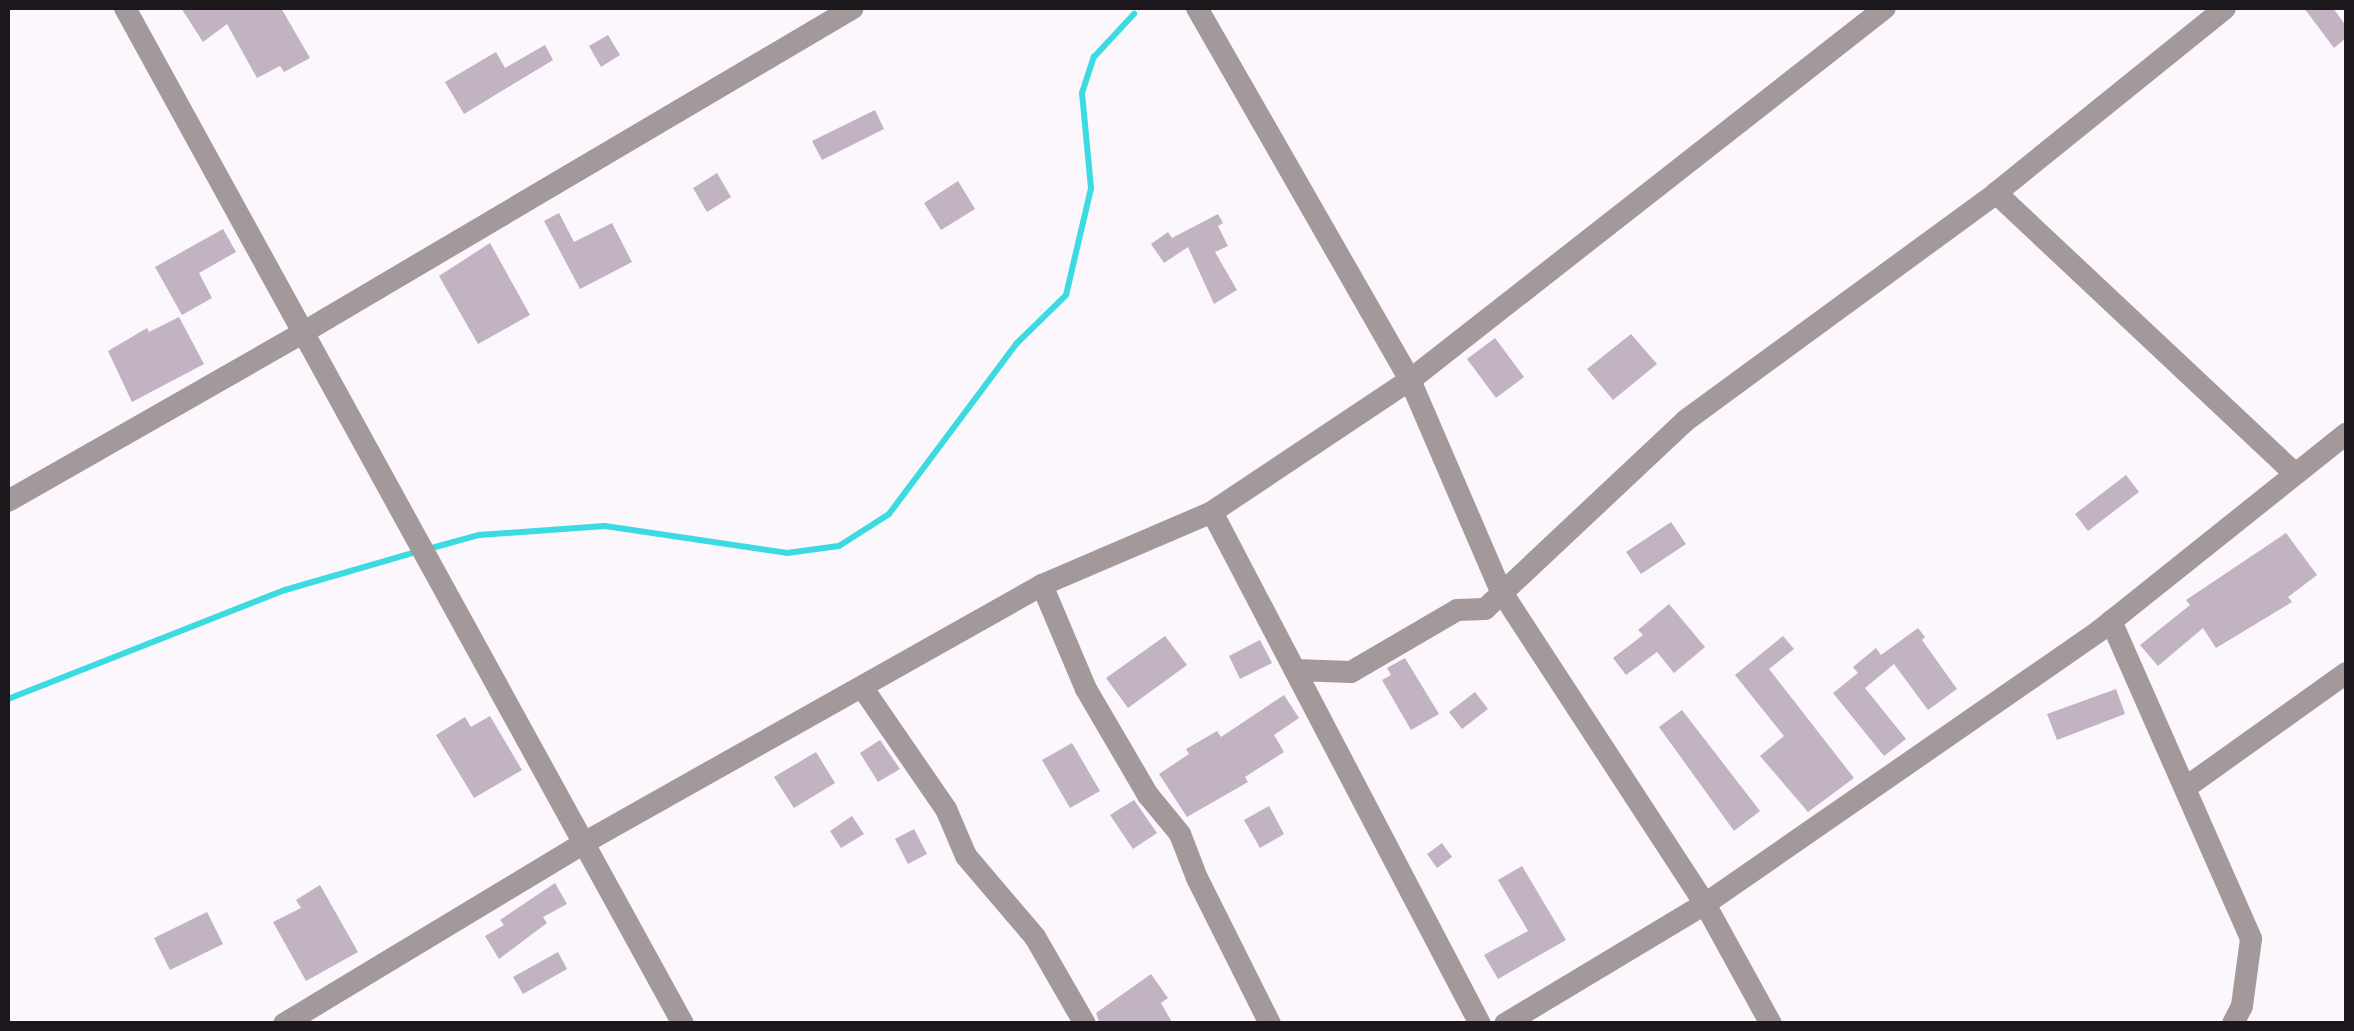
<!DOCTYPE html>
<style>
body{margin:0}
#map{position:relative;width:2354px;height:1031px;overflow:hidden;background:#fcf6fd;font-family:"Alegreya Sans",sans-serif}
div>[style]{position:absolute}
[style*='--x']{left:calc(var(--x)*1px);top:calc(var(--y)*1px);width:calc(var(--w)*1px);rotate:calc(var(--a)*1deg)}
.stream>*{height:6px;margin:-3px;padding:0 3px;transform-origin:3px;border-radius:3px;background:#3bdbe1}
.building>*{inset:0;background:#c2b3c3}
.street>*{height:22px;margin:-11px;padding:0 11px;transform-origin:11px;border-radius:11px;background:#a3999b}
span{translate:-50% -50%;white-space:nowrap;text-align:center;line-height:1.15;-webkit-text-stroke:8px #fff;paint-order:stroke}
.frame{position:absolute;inset:0;border:10px solid #1c171d;pointer-events:none}
</style>
<div id="map">
<div class="stream">
<i style="--x:428;--y:549;--w:53;--a:-15.4"></i>
<i style="--x:479;--y:535;--w:126;--a:-4.1"></i>
<i style="--x:605;--y:526;--w:184;--a:8.4"></i>
<i style="--x:787;--y:553;--w:52;--a:-7.7"></i>
<i style="--x:839;--y:546;--w:59;--a:-32.6"></i>
<i style="--x:889;--y:514;--w:212;--a:-53.2"></i>
<i style="--x:1016;--y:344;--w:70;--a:-44.4"></i>
<i style="--x:1066;--y:295;--w:110;--a:-76.8"></i>
<i style="--x:1091;--y:188;--w:95;--a:-95.4"></i>
<i style="--x:1082;--y:93;--w:38;--a:-72"></i>
<i style="--x:1094;--y:57;--w:59;--a:-47.1"></i>
<i style="--x:8;--y:699;--w:298;--a:-21.5"></i>
<i style="--x:285;--y:590;--w:136;--a:-16.2"></i>
</div>
<div class="building">
<i style="clip-path:polygon(181px 8px,281px 8px,310px 58px,284px 72px,280px 66px,257px 78px,227px 24px,203px 42px)"></i>
<i style="clip-path:polygon(2304px 8px,2333px 8px,2346px 26px,2346px 38px,2334px 48px)"></i>
<i style="clip-path:polygon(608px 35px,620px 55px,601px 67px,589px 46px)"></i>
<i style="clip-path:polygon(545px 45px,553px 60px,464px 114px,445px 82px,496px 52px,505px 68px)"></i>
<i style="clip-path:polygon(875px 110px,884px 129px,822px 160px,812px 141px)"></i>
<i style="clip-path:polygon(717px 173px,731px 197px,707px 212px,693px 188px)"></i>
<i style="clip-path:polygon(958px 181px,975px 209px,941px 230px,924px 203px)"></i>
<i style="clip-path:polygon(559px 213px,574px 242px,612px 223px,632px 262px,580px 289px,544px 221px)"></i>
<i style="clip-path:polygon(1218px 214px,1223px 223px,1218px 226px,1228px 246px,1215px 252px,1237px 290px,1214px 304px,1188px 247px,1164px 263px,1151px 244px,1168px 232px,1172px 238px)"></i>
<i style="clip-path:polygon(223px 229px,236px 252px,199px 273px,212px 298px,182px 315px,155px 267px)"></i>
<i style="clip-path:polygon(490px 243px,530px 315px,478px 344px,439px 276px)"></i>
<i style="clip-path:polygon(179px 317px,204px 364px,132px 402px,108px 351px,147px 328px,149px 332px)"></i>
<i style="clip-path:polygon(1631px 334px,1657px 364px,1613px 400px,1587px 369px)"></i>
<i style="clip-path:polygon(1495px 338px,1524px 377px,1496px 398px,1467px 359px)"></i>
<i style="clip-path:polygon(2126px 475px,2139px 492px,2088px 531px,2075px 514px)"></i>
<i style="clip-path:polygon(1671px 522px,1686px 544px,1641px 574px,1626px 552px)"></i>
<i style="clip-path:polygon(2286px 533px,2317px 575px,2288px 597px,2292px 602px,2216px 648px,2203px 628px,2158px 666px,2140px 645px,2190px 605px,2186px 600px)"></i>
<i style="clip-path:polygon(1669px 604px,1705px 647px,1674px 673px,1657px 652px,1626px 675px,1613px 658px,1643px 635px,1638px 630px)"></i>
<i style="clip-path:polygon(1918px 628px,1925px 637px,1922px 640px,1957px 689px,1928px 710px,1894px 664px,1865px 688px,1906px 739px,1884px 756px,1833px 693px,1858px 673px,1853px 667px,1876px 648px,1881px 655px)"></i>
<i style="clip-path:polygon(1165px 636px,1187px 665px,1128px 708px,1106px 678px)"></i>
<i style="clip-path:polygon(1783px 636px,1794px 649px,1769px 669px,1854px 778px,1808px 812px,1760px 756px,1784px 736px,1735px 675px)"></i>
<i style="clip-path:polygon(1260px 640px,1272px 663px,1240px 679px,1229px 656px)"></i>
<i style="clip-path:polygon(1405px 658px,1439px 714px,1411px 730px,1382px 680px,1391px 675px,1387px 668px)"></i>
<i style="clip-path:polygon(2116px 689px,2125px 714px,2057px 740px,2047px 714px)"></i>
<i style="clip-path:polygon(1475px 692px,1488px 709px,1462px 729px,1449px 712px)"></i>
<i style="clip-path:polygon(1284px 695px,1299px 718px,1274px 735px,1284px 752px,1245px 777px,1248px 782px,1187px 817px,1159px 774px,1189px 754px,1186px 749px,1217px 731px,1221px 737px)"></i>
<i style="clip-path:polygon(1682px 710px,1760px 811px,1734px 831px,1659px 727px)"></i>
<i style="clip-path:polygon(490px 716px,522px 770px,474px 798px,436px 735px,465px 717px,471px 727px)"></i>
<i style="clip-path:polygon(880px 740px,900px 769px,878px 782px,860px 753px)"></i>
<i style="clip-path:polygon(1072px 743px,1100px 791px,1070px 808px,1042px 760px)"></i>
<i style="clip-path:polygon(816px 752px,835px 783px,794px 808px,774px 777px)"></i>
<i style="clip-path:polygon(1134px 800px,1157px 833px,1133px 849px,1110px 815px)"></i>
<i style="clip-path:polygon(1269px 806px,1284px 834px,1260px 848px,1244px 820px)"></i>
<i style="clip-path:polygon(852px 816px,864px 834px,841px 848px,830px 831px)"></i>
<i style="clip-path:polygon(914px 829px,927px 854px,908px 864px,895px 839px)"></i>
<i style="clip-path:polygon(1442px 843px,1452px 857px,1437px 868px,1427px 854px)"></i>
<i style="clip-path:polygon(1522px 866px,1566px 940px,1498px 979px,1484px 955px,1528px 931px,1498px 880px)"></i>
<i style="clip-path:polygon(555px 883px,567px 904px,543px 917px,547px 923px,499px 959px,485px 936px,504px 925px,500px 920px)"></i>
<i style="clip-path:polygon(320px 885px,358px 952px,306px 981px,273px 922px,301px 908px,296px 900px)"></i>
<i style="clip-path:polygon(207px 912px,223px 944px,170px 970px,154px 938px)"></i>
<i style="clip-path:polygon(558px 952px,567px 969px,523px 994px,513px 977px)"></i>
<i style="clip-path:polygon(1151px 974px,1168px 998px,1161px 1003px,1173px 1024px,1100px 1024px,1096px 1013px)"></i>
</div>
<div class="street">
<i style="--x:125;--y:8;--w:1159;--a:61.22"></i>
<i style="--x:1197;--y:8;--w:429;--a:60.2"></i>
<i style="--x:1410;--y:380;--w:230;--a:66.7"></i>
<i style="--x:1501;--y:591;--w:374;--a:56.9"></i>
<i style="--x:1705;--y:904;--w:137;--a:61.2"></i>
<i style="--x:1996;--y:193;--w:409;--a:43.2"></i>
<i style="--x:8;--y:501;--w:341;--a:-29.7"></i>
<i style="--x:304;--y:332;--w:637;--a:-30.55"></i>
<i style="--x:1212;--y:512;--w:578;--a:62.37"></i>
<i style="--x:1042;--y:585;--w:113;--a:67.1"></i>
<i style="--x:1086;--y:689;--w:123;--a:59.7"></i>
<i style="--x:1148;--y:795;--w:50;--a:50.6"></i>
<i style="--x:1180;--y:834;--w:47;--a:68.9"></i>
<i style="--x:1197;--y:878;--w:163;--a:63.4"></i>
<i style="--x:2111;--y:621;--w:347;--a:66.2"></i>
<i style="--x:2251;--y:939;--w:68;--a:97.7"></i>
<i style="--x:2242;--y:1006;--w:20;--a:117"></i>
<i style="--x:1295;--y:670;--w:56;--a:2"></i>
<i style="--x:1351;--y:672;--w:123;--a:-30.3"></i>
<i style="--x:1457;--y:610;--w:28;--a:-2"></i>
<i style="--x:1485;--y:609;--w:274;--a:-43.2"></i>
<i style="--x:1685;--y:421;--w:386;--a:-36.2"></i>
<i style="--x:1996;--y:193;--w:294;--a:-38.9"></i>
<i style="--x:862;--y:687;--w:148;--a:55.5"></i>
<i style="--x:946;--y:809;--w:51;--a:66.9"></i>
<i style="--x:966;--y:856;--w:106;--a:49.6"></i>
<i style="--x:1035;--y:937;--w:100;--a:60.1"></i>
<i style="--x:2185;--y:788;--w:198;--a:-35.5"></i>
<i style="--x:284;--y:1024;--w:348;--a:-31.1"></i>
<i style="--x:582;--y:844;--w:528;--a:-29.38"></i>
<i style="--x:1042;--y:585;--w:185;--a:-23.2"></i>
<i style="--x:1212;--y:512;--w:238;--a:-33.7"></i>
<i style="--x:1410;--y:380;--w:603;--a:-38.07"></i>
<i style="--x:1505;--y:1024;--w:233;--a:-31"></i>
<i style="--x:1705;--y:904;--w:479;--a:-34.7"></i>
<i style="--x:2099;--y:631;--w:316;--a:-38.6"></i>
</div>
<div class="frame"></div>
</div>
